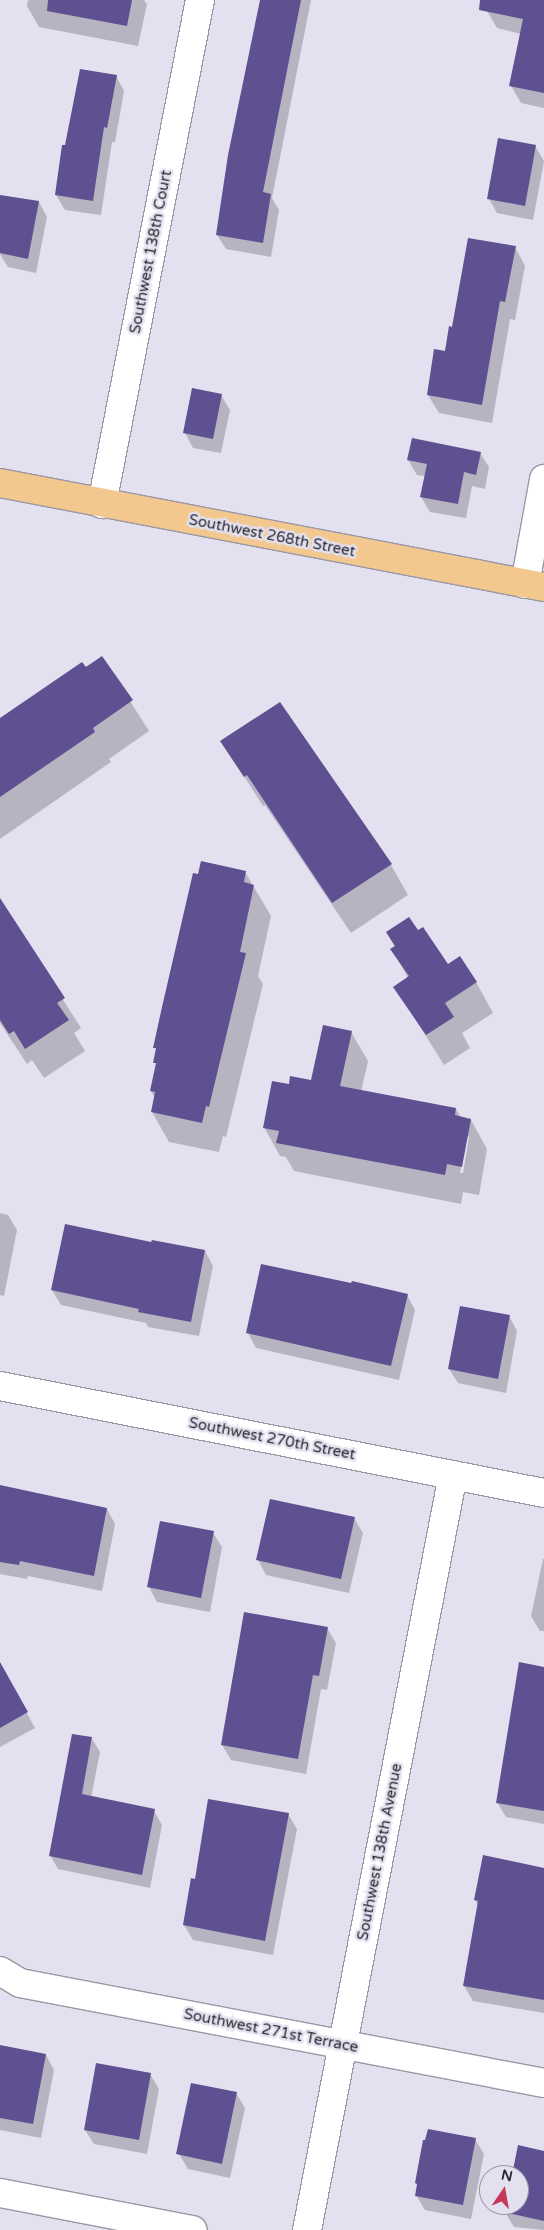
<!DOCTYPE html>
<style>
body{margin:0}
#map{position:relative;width:544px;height:2230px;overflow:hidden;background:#e3e1f0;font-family:"Varela Round",sans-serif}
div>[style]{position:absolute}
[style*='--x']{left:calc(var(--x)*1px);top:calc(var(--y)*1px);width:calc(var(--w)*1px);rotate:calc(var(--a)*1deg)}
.shadow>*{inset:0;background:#0003}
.building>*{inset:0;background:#5e5091}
.roads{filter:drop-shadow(1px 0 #9997a5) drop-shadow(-1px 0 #9997a5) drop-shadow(0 1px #9997a5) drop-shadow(0 -1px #9997a5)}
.minor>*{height:28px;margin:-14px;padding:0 14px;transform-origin:14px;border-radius:14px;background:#fff}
.major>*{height:28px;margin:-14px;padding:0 14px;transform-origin:14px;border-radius:14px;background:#f3c88f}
span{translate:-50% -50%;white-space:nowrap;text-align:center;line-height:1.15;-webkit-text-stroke:5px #e3e1f0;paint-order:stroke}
.street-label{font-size:15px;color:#29282e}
.north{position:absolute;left:479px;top:2165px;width:50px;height:50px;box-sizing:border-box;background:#e3e1f0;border:1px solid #9997a2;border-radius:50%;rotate:12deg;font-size:14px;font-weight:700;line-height:20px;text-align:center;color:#29282e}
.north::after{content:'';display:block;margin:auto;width:18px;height:22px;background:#c73758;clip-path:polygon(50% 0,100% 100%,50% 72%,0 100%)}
</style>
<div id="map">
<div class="shadow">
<i style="clip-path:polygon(28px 0,144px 0,147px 4px,138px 46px,39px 27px,27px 6px)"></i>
<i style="clip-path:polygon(276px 0,311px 0,272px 198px,279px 210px,271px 257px,226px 249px,217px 235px)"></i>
<i style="clip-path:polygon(489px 0,544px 0,544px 108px,521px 103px,511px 86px,521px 34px,497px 28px,487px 11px)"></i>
<i style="clip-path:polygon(116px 76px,124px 91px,115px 142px,112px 142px,101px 215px,65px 210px,56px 195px,66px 147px)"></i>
<i style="clip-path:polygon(535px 146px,544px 161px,533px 220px,497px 213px,489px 199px)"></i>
<i style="clip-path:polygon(0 195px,39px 202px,47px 217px,36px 273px,8px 267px,0 254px)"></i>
<i style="clip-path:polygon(515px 247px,525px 266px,515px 320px,510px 319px,492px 423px,439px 413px,428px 395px,453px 328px)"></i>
<i style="clip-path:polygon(221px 395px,230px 410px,221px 453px,193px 448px,185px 433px)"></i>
<i style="clip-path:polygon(480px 453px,489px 467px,485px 489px,472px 486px,466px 518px,430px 512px,421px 497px,425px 476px,417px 475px,408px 460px)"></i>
<i style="clip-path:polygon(102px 657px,149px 731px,109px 759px,111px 762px,0 839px,0 719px)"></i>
<i style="clip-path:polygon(222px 741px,391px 865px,408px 895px,351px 933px,265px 805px,263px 806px)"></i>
<i style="clip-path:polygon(245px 872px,271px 916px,258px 976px,263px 984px,226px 1137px,223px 1136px,219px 1152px,169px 1142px,152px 1112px,155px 1098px,151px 1091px,157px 1066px,155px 1062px,157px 1052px,155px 1047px)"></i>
<i style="clip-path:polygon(0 901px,81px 1028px,74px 1033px,85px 1051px,44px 1078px,32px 1060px,27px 1064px,0 1023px)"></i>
<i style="clip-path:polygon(387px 933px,476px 982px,493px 1013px,462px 1033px,470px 1048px,444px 1065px,395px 987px,408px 978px,392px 949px,395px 947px)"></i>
<i style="clip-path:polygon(evenodd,351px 1032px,368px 1061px,361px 1092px,456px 1109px,461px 1118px,471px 1120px,487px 1149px,479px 1195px,463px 1192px,461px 1204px,294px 1171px,286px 1157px,280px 1156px,264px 1127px,290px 1085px,312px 1082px,351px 1032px,467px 1135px,469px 1137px,463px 1173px,460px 1173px,467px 1135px)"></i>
<i style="clip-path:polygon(0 1213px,8px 1215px,17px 1230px,4px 1296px,0 1295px)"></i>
<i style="clip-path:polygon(152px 1244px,205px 1251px,213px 1266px,199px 1336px,148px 1327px,146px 1323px,61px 1305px,52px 1290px)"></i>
<i style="clip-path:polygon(407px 1295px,415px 1310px,399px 1380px,256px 1348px,248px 1333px)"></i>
<i style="clip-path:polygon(509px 1316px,517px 1331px,506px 1393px,458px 1383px,449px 1369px)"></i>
<i style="clip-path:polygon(0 1487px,107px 1509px,115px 1524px,102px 1591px,28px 1576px,27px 1579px,0 1574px)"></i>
<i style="clip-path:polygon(354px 1518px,363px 1533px,349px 1593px,266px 1575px,258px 1560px)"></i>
<i style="clip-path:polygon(213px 1533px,222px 1547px,210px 1612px,157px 1602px,149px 1587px)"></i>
<i style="clip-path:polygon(543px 1559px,544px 1559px,544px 1631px,540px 1631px,531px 1616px)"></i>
<i style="clip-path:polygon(327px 1628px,336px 1643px,327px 1690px,321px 1689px,306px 1774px,231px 1760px,222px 1745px)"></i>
<i style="clip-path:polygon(0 1665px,35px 1728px,0 1747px)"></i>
<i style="clip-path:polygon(544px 1668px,544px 1824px,506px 1817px,497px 1802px)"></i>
<i style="clip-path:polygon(92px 1739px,100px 1752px,91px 1798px,154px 1811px,162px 1825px,150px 1888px,58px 1869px,50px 1855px)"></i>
<i style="clip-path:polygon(288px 1814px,297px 1829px,273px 1955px,193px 1940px,184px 1925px,196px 1880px)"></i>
<i style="clip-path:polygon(544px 1869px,544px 2013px,473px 2001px,464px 1986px,478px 1905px,475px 1900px)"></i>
<i style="clip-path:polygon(0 2046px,46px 2055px,54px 2070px,41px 2138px,0 2130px)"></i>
<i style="clip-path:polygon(150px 2074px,159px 2089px,147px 2154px,94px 2144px,85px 2130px)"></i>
<i style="clip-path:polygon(236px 2093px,245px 2108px,230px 2178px,188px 2169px,179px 2154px)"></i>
<i style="clip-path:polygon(475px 2139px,484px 2154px,471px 2219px,425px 2210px,416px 2195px,418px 2186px,416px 2183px)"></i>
<i style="clip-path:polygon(544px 2152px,544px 2230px,514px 2227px,505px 2212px,506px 2205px,519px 2205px,519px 2175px,513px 2175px)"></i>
</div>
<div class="building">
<i style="clip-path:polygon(48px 0,132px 0,127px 26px,47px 11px)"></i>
<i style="clip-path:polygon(260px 0,301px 0,263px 192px,271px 194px,263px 243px,216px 235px,228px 155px)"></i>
<i style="clip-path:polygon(480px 0,544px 0,544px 93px,509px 86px,523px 19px,479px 10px)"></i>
<i style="clip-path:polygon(80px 69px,117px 75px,107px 128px,104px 127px,93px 201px,55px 195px,62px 145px,65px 145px)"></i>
<i style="clip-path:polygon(498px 138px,536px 145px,525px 206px,487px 199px)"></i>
<i style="clip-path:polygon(0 195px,39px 201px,28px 259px,0 253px)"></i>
<i style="clip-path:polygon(468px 238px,516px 246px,505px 302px,500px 301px,482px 405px,427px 395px,434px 349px,445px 351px,449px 326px,452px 327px)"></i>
<i style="clip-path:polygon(192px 388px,222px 394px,213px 439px,183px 433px)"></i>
<i style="clip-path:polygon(412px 438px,481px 452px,476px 475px,464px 472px,458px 504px,420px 497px,427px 464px,407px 460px)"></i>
<i style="clip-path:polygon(102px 656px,133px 700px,93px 728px,95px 732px,0 797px,0 718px,82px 662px,86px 667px)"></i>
<i style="clip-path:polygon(280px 702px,392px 864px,332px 903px,247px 775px,244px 777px,220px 741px)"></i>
<i style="clip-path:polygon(201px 861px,246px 871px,244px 882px,254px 885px,240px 952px,246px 953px,209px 1107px,206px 1106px,202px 1123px,151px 1112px,155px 1092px,150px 1091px,156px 1063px,153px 1063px,156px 1048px,153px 1048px,162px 1007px,193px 873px,198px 874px)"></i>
<i style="clip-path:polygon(0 898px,65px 998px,57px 1003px,69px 1020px,25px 1049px,14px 1031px,9px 1034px,0 1020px)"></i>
<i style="clip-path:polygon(409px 917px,418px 930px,423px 927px,448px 964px,460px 956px,477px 982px,445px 1003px,454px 1017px,426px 1035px,393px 987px,409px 976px,390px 949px,395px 946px,386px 932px)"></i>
<i style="clip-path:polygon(323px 1025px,352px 1031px,340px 1086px,456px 1108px,455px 1115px,471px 1119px,462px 1167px,447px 1164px,445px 1175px,276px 1143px,279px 1131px,263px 1128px,272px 1081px,289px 1084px,290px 1076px,311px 1080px)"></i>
<i style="clip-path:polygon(65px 1224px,151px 1242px,152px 1240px,205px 1250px,191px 1322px,138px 1312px,139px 1309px,51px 1290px)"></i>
<i style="clip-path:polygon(261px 1264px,351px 1283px,352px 1281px,408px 1294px,391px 1366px,246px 1333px)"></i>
<i style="clip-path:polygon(460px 1306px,510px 1315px,498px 1379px,448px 1369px)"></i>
<i style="clip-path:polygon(0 1485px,107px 1508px,94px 1576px,20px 1561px,19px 1565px,0 1562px)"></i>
<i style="clip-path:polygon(270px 1499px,355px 1517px,341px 1579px,256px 1560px)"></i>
<i style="clip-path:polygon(160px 1521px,214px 1531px,201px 1598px,147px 1587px)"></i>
<i style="clip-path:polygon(244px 1612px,328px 1627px,319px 1676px,313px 1675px,298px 1759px,221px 1745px)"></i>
<i style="clip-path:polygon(0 1662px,28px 1712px,0 1728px)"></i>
<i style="clip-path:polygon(519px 1662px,544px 1667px,544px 1811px,496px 1803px)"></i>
<i style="clip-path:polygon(72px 1734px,92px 1737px,82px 1794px,155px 1809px,142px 1875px,49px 1856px)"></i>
<i style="clip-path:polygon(208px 1799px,289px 1813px,265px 1941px,183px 1925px,191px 1878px,195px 1879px)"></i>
<i style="clip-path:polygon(483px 1855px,544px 1868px,544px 2000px,463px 1986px,478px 1901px,474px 1900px)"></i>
<i style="clip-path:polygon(0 2045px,46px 2054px,33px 2124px,0 2118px)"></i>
<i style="clip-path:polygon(96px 2063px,151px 2073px,139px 2140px,84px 2130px)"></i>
<i style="clip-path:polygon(191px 2083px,237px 2092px,222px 2164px,176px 2154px)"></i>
<i style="clip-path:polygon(428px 2129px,476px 2138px,463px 2205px,415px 2196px,417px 2184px,415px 2183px,423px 2140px,425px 2140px)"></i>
<i style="clip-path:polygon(518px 2145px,544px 2151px,544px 2221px,504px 2212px,505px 2205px,519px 2205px,519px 2175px,512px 2175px)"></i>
</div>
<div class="roads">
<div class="minor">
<i style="--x:102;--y:504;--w:513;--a:-79"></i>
<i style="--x:525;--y:584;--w:107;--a:-79.7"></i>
<i style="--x:0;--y:1386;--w:554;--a:11.13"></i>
<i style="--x:0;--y:1971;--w:23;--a:31"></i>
<i style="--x:20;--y:1983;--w:533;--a:10.8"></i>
<i style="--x:0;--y:2193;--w:196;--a:10.9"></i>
<i style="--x:307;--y:2230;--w:769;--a:-79.06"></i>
</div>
<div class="major">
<i style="--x:0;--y:483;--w:554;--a:10.82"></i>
</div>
</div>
<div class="street-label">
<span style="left:151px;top:252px;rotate:-79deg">Southwest 138th Court</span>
<span style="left:272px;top:536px;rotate:11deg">Southwest 268th Street</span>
<span style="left:272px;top:1439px;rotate:11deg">Southwest 270th Street</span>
<span style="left:380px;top:1852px;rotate:-79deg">Southwest 138th Avenue</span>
<span style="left:271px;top:2031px;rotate:11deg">Southwest 271st Terrace</span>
</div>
<div class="north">N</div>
</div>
